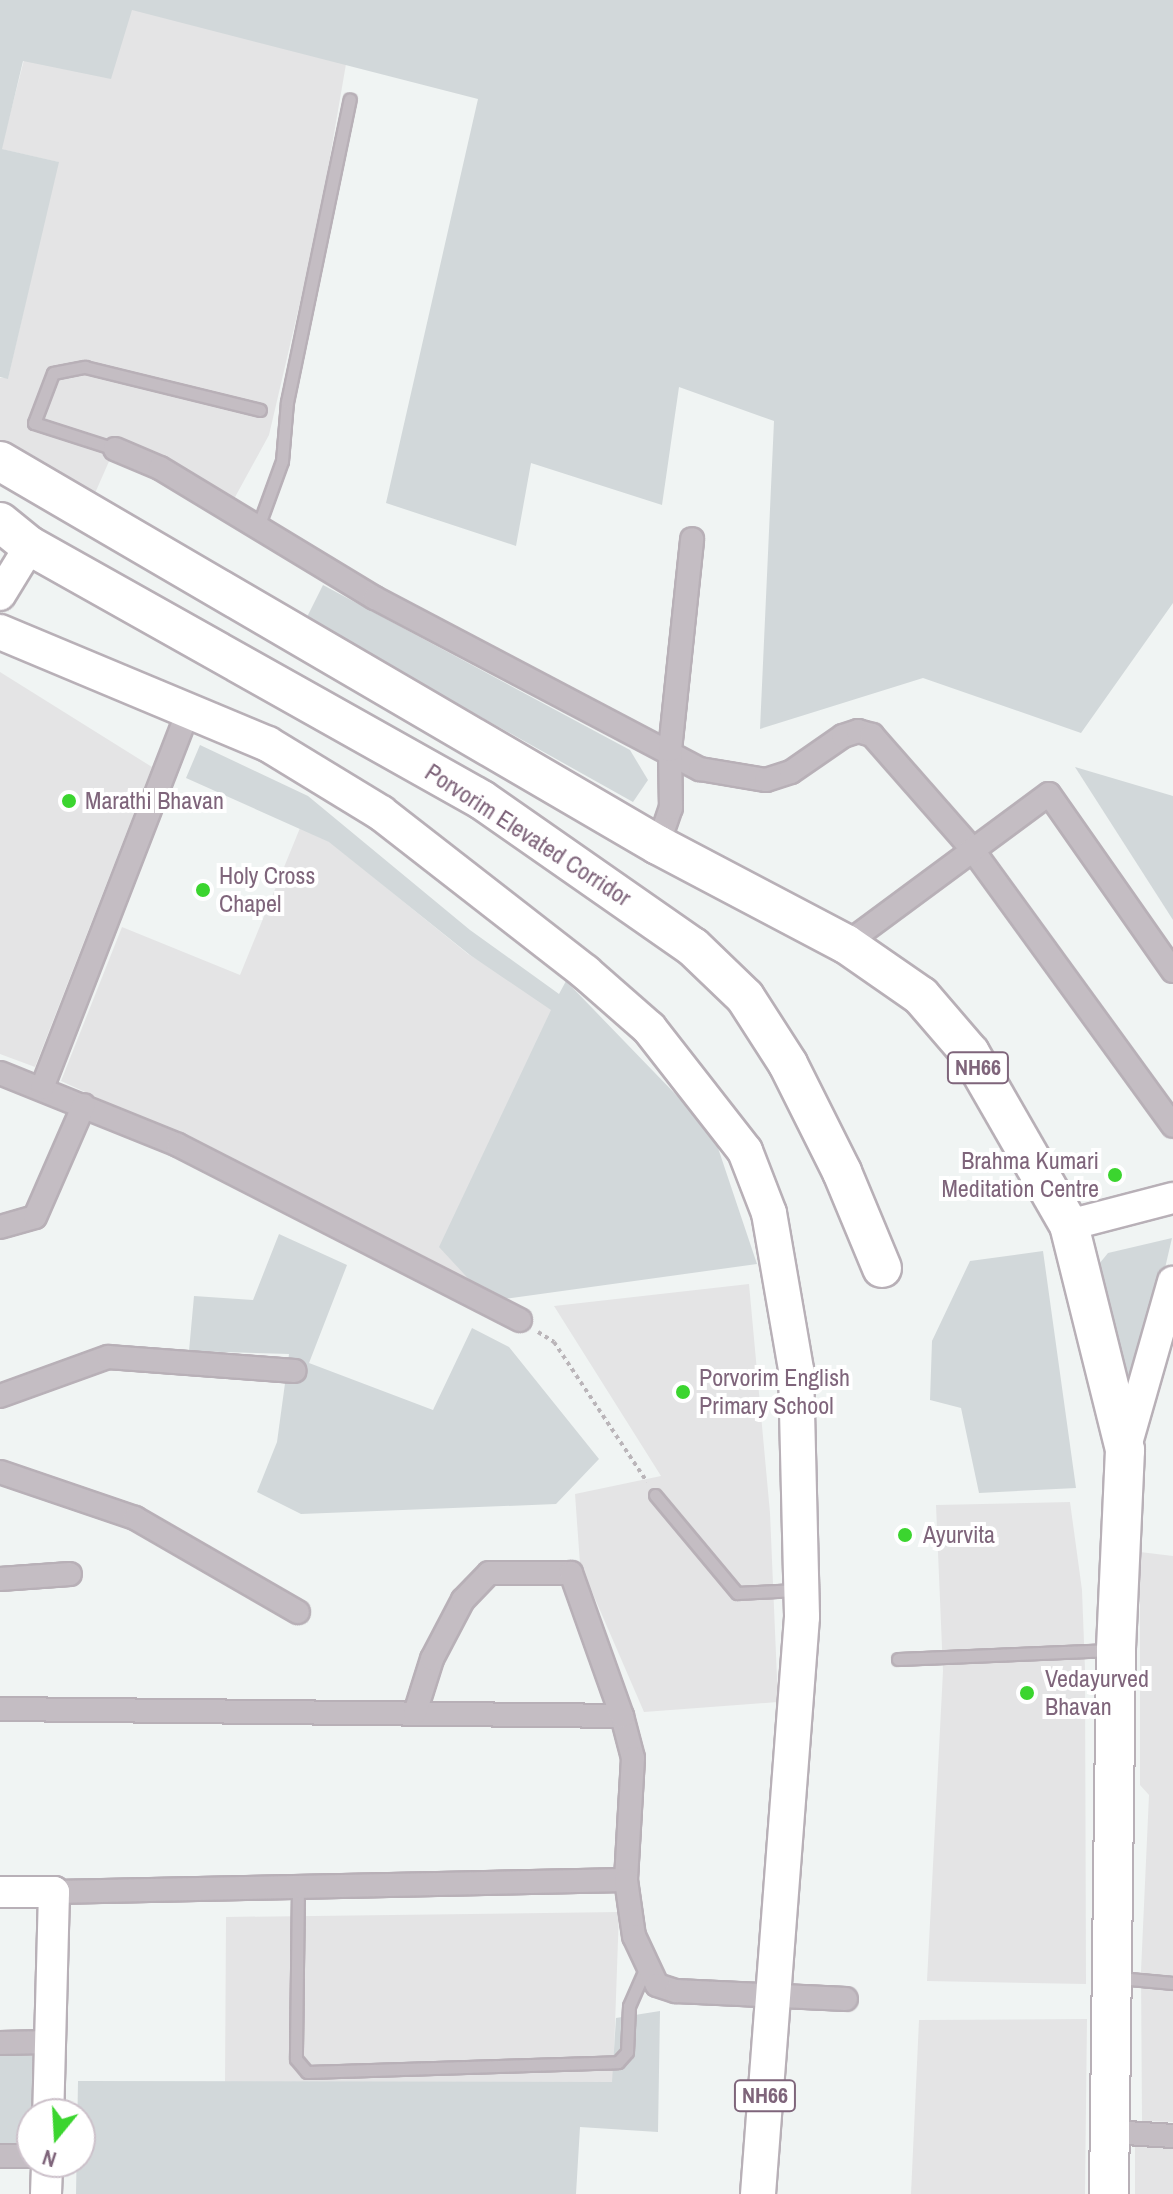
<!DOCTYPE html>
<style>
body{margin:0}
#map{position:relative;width:1173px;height:2194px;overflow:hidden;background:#f0f4f3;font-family:"Archivo Narrow",sans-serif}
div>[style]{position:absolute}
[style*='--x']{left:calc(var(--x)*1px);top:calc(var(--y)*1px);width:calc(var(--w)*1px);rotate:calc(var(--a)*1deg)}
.built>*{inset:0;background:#e4e4e5}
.green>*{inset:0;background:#d2d8da}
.path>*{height:4px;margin-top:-2px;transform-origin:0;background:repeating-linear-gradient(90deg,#bab5b9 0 4px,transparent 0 8px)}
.roads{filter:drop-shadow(2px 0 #b8b0b7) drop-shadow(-2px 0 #b8b0b7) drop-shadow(0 2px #b8b0b7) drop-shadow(0 -2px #b8b0b7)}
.lane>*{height:11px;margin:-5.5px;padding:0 5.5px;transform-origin:5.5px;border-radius:5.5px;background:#c4bdc3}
.street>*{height:22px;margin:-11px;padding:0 11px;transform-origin:11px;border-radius:11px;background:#c4bdc3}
.secondary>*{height:30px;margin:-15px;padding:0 15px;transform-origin:15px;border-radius:15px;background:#fff}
.primary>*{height:34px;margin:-17px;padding:0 17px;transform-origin:17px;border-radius:17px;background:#fff}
.highway>*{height:38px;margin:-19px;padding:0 19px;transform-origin:19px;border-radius:19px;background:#fff}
.dots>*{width:22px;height:22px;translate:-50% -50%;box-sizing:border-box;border:4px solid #fff;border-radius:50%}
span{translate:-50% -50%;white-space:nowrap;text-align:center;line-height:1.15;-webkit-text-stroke:8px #fff;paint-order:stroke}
.shield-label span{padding:2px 6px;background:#fff;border:2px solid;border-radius:6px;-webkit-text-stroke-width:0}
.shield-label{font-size:22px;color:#7f657b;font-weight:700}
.poi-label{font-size:24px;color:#7f657b}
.left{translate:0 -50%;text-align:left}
.right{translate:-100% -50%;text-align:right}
.street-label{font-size:24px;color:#7f657b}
.north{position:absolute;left:16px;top:2098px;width:80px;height:80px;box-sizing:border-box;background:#fff;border:2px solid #ccc1ca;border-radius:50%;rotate:198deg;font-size:22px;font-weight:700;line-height:32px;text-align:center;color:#7f657b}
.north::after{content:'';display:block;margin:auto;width:28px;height:36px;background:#3bd52f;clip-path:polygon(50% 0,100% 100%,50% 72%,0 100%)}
</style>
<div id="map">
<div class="built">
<i style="clip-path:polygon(131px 9px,346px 64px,319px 221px,269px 435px,234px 499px,118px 441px,88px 509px,0 446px,0 378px,8px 378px,58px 162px,1px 149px,24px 60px)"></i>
<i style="clip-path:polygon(0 672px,152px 767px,35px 1067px,0 1054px)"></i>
<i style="clip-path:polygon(300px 828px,330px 842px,468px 954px,579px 1021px,465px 1284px,177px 1134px,61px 1081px,122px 927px,240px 975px)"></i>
<i style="clip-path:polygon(749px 1284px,770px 1513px,778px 1702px,644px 1712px,580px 1564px,575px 1494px,661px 1476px,554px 1306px)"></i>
<i style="clip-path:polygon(1070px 1502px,1082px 1590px,1085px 1669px,1086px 1984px,927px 1981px,943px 1671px,936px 1505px)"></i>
<i style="clip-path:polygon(1140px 1552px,1173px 1556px,1173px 2122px,1142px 2121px,1141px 1971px,1149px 1795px,1140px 1785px)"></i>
<i style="clip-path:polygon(619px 1912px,613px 2082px,225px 2084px,226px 1917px)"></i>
<i style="clip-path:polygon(1087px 2019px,1085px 2194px,911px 2194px,919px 2020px)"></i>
<i style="clip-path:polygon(1135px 2145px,1173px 2148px,1173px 2194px,1135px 2194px)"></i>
</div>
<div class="green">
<i style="clip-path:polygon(0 0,1173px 0,1173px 603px,1081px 733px,923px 678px,760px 729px,774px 421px,679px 387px,662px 505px,531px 463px,516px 546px,386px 503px,478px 99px,132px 10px,111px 79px,23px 61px,2px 149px,59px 162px,8px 379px,0 377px)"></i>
<i style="clip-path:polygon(323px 585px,630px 750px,648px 780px,633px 802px,306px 619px)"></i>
<i style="clip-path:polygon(200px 745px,308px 796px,470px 930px,559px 994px,566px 981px,713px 1133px,757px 1264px,489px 1301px,439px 1247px,551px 1010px,470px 955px,329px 842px,186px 778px)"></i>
<i style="clip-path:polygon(1075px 767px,1173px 796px,1173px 920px)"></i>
<i style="clip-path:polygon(279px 1234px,347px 1265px,309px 1363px,433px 1410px,472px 1328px,509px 1347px,599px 1459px,556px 1504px,301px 1514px,257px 1492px,277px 1442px,289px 1354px,189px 1351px,194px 1296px,253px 1300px)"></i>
<i style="clip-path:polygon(1172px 1238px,1139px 1380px,1123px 1380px,1099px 1264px,1108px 1253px)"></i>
<i style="clip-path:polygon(1043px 1251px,1076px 1488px,979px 1493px,961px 1408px,930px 1400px,932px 1341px,970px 1261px)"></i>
<i style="clip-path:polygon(660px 2011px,658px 2132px,580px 2127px,576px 2194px,76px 2194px,78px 2081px,612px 2082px,616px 2018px)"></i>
<i style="clip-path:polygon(0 2056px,33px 2056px,32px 2147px,0 2147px)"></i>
</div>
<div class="path">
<i style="--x:538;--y:1332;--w:19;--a:32"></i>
<i style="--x:554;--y:1342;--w:168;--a:56.4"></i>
</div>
<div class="roads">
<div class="lane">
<i style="--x:115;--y:449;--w:85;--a:-162.2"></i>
<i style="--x:34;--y:423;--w:53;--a:-69.2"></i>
<i style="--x:53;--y:373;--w:33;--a:-11"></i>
<i style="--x:85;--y:367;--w:180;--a:13.8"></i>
<i style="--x:258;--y:527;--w:70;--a:-70"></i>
<i style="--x:282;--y:461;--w:59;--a:-85.2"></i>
<i style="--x:287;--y:402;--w:309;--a:-78.3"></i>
<i style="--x:655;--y:1495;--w:128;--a:50.1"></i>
<i style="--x:737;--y:1593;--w:60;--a:-2.9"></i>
<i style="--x:898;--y:1659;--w:214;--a:-2.4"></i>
<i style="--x:298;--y:1887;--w:172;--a:90.7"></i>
<i style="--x:296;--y:2059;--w:17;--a:50"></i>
<i style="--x:307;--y:2072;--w:311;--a:-1.8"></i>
<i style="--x:618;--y:2062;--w:13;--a:-48"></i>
<i style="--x:627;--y:2052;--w:46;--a:-87.5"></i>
<i style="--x:629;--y:2006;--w:45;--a:-66.3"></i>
<i style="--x:1119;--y:1978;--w:54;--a:5.3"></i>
</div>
<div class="street">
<i style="--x:115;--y:449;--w:49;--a:22.9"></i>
<i style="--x:160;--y:468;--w:251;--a:31.2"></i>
<i style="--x:375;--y:598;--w:367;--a:27.8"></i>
<i style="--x:700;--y:769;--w:67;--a:9.5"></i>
<i style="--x:766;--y:780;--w:26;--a:-18"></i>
<i style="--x:791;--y:772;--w:63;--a:-34.7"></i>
<i style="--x:843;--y:736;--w:16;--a:-18"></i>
<i style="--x:858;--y:731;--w:15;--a:16"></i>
<i style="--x:872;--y:735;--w:152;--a:48.7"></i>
<i style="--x:972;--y:849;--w:342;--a:54"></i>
<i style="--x:658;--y:845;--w:39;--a:-71"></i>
<i style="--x:671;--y:808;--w:58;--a:-91"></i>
<i style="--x:670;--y:750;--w:212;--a:-84"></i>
<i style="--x:846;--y:944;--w:252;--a:-36.5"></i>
<i style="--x:1049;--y:794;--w:216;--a:55"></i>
<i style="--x:0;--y:1073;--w:192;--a:22"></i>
<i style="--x:178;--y:1145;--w:384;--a:27.1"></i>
<i style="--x:42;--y:1088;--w:403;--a:-68.8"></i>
<i style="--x:0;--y:1227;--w:36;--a:-16"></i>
<i style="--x:35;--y:1217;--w:122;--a:-66.4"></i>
<i style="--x:0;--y:1396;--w:115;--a:-19.9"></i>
<i style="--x:108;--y:1357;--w:187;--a:4.3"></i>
<i style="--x:0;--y:1472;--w:143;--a:18.8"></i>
<i style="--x:135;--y:1518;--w:188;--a:30"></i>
<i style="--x:0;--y:1579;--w:70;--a:-4.1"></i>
<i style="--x:0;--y:1709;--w:622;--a:0.64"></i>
<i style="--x:622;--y:1716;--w:43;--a:75.3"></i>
<i style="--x:633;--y:1758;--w:122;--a:93.3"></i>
<i style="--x:415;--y:1713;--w:57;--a:-72.5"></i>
<i style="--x:432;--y:1659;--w:67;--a:-62.3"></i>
<i style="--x:463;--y:1600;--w:37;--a:-46"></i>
<i style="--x:489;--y:1573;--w:82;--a:0"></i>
<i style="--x:571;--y:1573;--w:152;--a:70.4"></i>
<i style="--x:54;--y:1892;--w:572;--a:-1.2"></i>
<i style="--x:626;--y:1880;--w:57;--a:81.9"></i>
<i style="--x:634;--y:1936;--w:54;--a:64.9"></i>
<i style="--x:657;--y:1985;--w:20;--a:18"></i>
<i style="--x:676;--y:1991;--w:170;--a:2.7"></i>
<i style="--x:0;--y:2043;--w:50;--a:-1.1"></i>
<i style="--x:1111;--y:2132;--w:62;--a:3.7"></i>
<i style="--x:0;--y:2156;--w:32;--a:0"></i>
</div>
<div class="secondary">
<i style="--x:0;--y:595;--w:57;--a:-58.5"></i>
<i style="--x:1069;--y:1225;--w:107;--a:-14.6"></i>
<i style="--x:1125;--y:1450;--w:175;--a:-74.1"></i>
<i style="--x:0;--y:1892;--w:54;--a:0"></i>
<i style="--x:54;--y:1892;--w:222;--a:91.5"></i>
<i style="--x:46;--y:2194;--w:32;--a:-88"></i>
</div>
<div class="primary">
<i style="--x:0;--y:632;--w:290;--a:22.7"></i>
<i style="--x:268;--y:744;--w:132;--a:31.4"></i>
<i style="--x:381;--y:813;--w:259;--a:37.9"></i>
<i style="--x:585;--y:972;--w:85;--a:41.2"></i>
<i style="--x:649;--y:1028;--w:156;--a:52"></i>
<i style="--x:745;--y:1151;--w:66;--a:68.8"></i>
<i style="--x:769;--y:1213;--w:159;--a:80.2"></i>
<i style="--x:796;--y:1370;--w:247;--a:88.6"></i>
<i style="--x:802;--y:1617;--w:579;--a:94.36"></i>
</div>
<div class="highway">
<i style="--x:0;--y:461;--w:762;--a:30.27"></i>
<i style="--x:658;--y:845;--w:212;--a:27.8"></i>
<i style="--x:846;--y:944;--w:91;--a:34.7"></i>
<i style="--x:921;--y:996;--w:75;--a:49.3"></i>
<i style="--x:970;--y:1053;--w:198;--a:60.1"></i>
<i style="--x:1069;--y:1225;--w:232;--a:76"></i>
<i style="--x:1125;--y:1450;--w:200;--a:92.6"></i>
<i style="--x:1116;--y:1650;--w:544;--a:90.74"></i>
<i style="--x:0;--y:522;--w:38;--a:39"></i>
<i style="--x:30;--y:546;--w:518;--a:29.33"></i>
<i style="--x:482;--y:800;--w:257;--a:34.9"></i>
<i style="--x:693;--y:947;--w:72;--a:43.9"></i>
<i style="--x:745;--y:997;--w:80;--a:57.3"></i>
<i style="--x:788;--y:1064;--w:121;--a:63.4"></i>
<i style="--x:842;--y:1172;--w:104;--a:67.4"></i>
</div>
</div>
<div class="dots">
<i style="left:69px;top:801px;background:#3bd52f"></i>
<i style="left:203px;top:890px;background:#3bd52f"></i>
<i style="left:1115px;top:1175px;background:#3bd52f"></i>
<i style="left:683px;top:1392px;background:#3bd52f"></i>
<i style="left:905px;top:1535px;background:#3bd52f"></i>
<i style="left:1027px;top:1693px;background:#3bd52f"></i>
</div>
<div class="shield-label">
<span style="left:978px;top:1068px">NH66</span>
<span style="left:765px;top:2096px">NH66</span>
</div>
<div class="poi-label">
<span class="left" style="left:85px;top:801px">Marathi Bhavan</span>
<span class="left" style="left:219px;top:890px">Holy Cross<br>Chapel</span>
<span class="right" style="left:1099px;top:1175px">Brahma Kumari<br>Meditation Centre</span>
<span class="left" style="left:699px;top:1392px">Porvorim English<br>Primary School</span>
<span class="left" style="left:923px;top:1535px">Ayurvita</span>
<span class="left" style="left:1045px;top:1693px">Vedayurved<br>Bhavan</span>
</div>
<div class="street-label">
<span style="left:528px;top:835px;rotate:33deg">Porvorim Elevated Corridor</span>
</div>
<div class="north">N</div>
</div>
